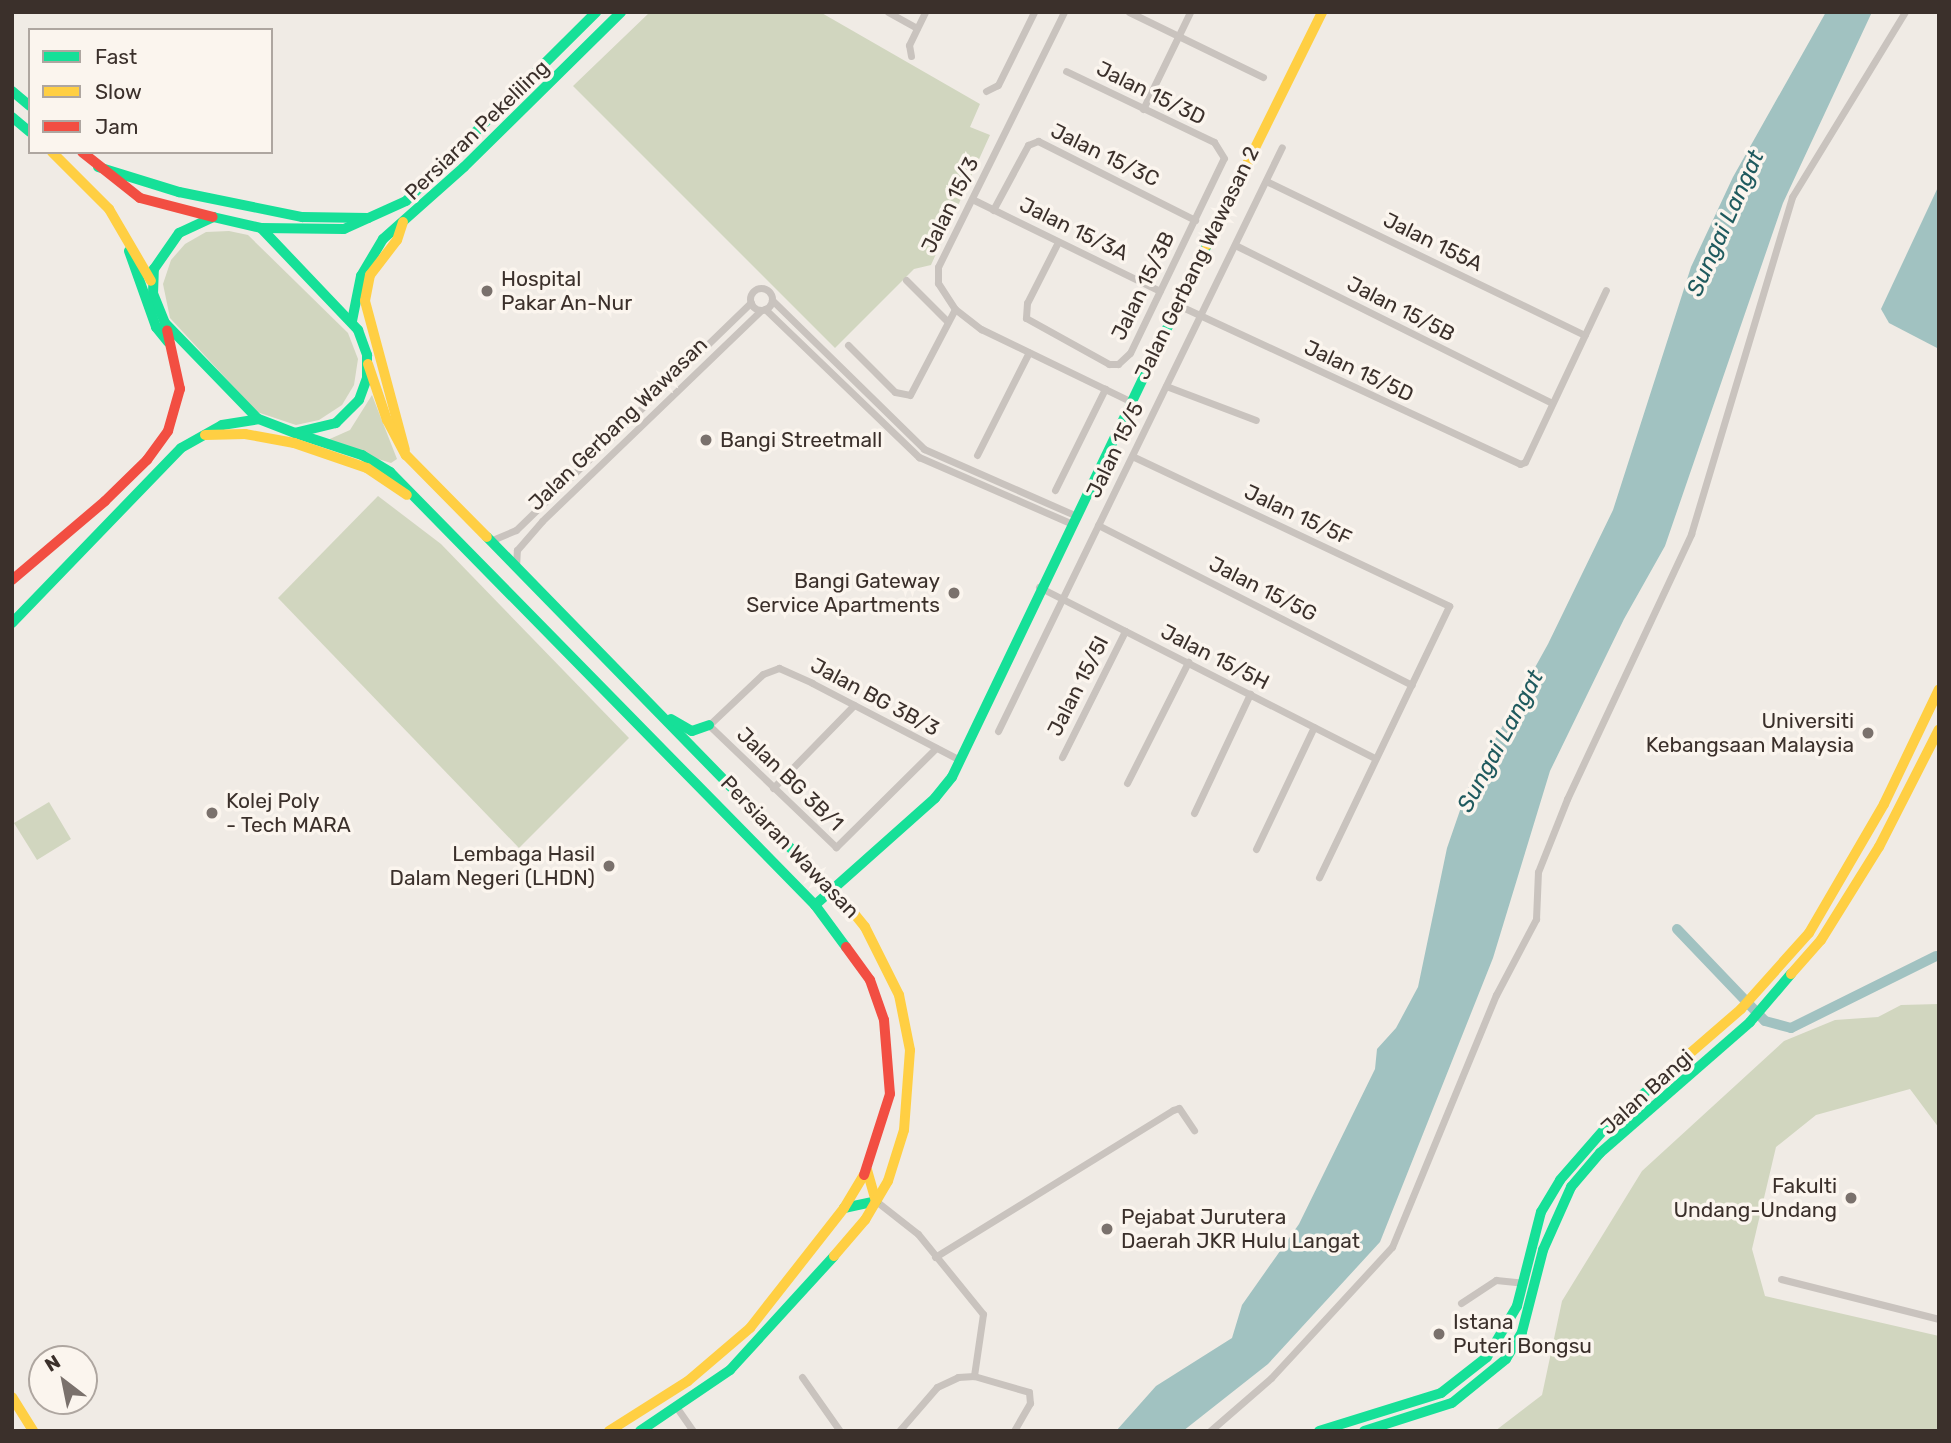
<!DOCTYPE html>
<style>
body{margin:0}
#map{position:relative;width:1951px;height:1443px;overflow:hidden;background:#f0ebe5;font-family:Rubik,sans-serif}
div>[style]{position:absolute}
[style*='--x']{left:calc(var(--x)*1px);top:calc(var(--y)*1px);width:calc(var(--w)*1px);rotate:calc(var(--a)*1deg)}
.green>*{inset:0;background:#d1d6bf}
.water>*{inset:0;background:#a1c2c1}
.canal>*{height:10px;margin:-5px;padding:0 5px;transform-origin:5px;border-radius:5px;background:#a1c2c1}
.street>*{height:7px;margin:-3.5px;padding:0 3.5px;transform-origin:3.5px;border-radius:3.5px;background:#c9c3be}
.street>.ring{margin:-3.5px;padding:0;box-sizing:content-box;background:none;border:7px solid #c9c3be;border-radius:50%}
.fast>*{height:10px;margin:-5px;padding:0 5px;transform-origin:5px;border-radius:5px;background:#16e098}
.slow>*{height:10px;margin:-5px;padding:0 5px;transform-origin:5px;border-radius:5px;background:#ffcf43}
.jam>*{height:10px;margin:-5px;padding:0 5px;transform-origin:5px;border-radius:5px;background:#f24e42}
.dots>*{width:19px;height:19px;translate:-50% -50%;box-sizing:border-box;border:4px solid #fbf5ee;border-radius:50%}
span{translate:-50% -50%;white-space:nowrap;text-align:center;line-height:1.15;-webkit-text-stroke:7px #fbf5ee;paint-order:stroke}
.street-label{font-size:21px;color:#3b302b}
.poi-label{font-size:21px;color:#3b302b}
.left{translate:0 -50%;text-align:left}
.right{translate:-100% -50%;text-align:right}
.water-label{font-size:23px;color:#1f5a5e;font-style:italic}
.frame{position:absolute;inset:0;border:14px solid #3b302b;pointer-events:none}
.legend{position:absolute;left:28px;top:28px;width:245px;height:126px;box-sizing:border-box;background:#fbf5ee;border:2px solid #aea6a0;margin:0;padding:9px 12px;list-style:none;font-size:21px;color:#3b302b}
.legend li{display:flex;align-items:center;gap:14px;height:35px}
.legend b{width:35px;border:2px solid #aea6a0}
.north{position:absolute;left:28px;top:1345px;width:70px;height:70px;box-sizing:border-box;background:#fbf5ee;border:2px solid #aea6a0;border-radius:50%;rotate:328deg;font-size:19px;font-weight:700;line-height:28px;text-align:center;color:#3b302b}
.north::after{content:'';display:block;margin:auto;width:24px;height:32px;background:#7a716c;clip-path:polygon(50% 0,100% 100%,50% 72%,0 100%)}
</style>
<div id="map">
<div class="green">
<i style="clip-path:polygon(650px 12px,820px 12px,980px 104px,970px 127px,990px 135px,931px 265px,914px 269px,835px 348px,573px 86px)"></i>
<i style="clip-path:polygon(229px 231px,248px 235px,348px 333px,358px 359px,354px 385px,342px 405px,319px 420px,296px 425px,257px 412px,170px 318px,163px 284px,171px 260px,185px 244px,206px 232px)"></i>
<i style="clip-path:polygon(372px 395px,397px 459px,391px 463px,323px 442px,350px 430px)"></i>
<i style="clip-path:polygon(378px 496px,441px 544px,629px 738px,519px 848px,278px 598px)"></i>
<i style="clip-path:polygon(49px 802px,71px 839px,37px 860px,14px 823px)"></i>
<i style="clip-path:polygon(1939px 1004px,1939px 1128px,1910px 1089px,1816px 1115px,1776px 1147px,1752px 1249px,1765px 1296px,1939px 1336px,1939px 1431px,1495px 1431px,1542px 1395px,1562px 1301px,1642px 1171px,1784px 1041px,1835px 1020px,1878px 1017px,1901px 1005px)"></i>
</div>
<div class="water">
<i style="clip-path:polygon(1826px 12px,1872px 12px,1783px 203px,1665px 546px,1624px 619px,1550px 771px,1493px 958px,1380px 1242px,1268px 1364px,1183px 1431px,1116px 1431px,1156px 1386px,1232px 1338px,1242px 1305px,1299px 1224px,1375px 1069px,1377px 1049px,1396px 1028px,1418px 987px,1447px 848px,1467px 790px,1548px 644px,1613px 510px,1691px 267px,1733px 177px)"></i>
<i style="clip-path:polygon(1939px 185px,1939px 349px,1889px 323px,1881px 309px)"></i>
</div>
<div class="canal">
<i style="--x:1677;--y:929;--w:127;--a:46.3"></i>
<i style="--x:1765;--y:1021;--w:27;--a:15"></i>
<i style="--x:1791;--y:1028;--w:162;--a:-26.4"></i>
</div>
<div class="street">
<i style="--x:888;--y:12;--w:33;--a:29"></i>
<i style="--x:1064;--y:12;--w:284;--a:116.3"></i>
<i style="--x:938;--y:267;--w:16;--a:90"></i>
<i style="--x:938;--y:283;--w:31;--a:57"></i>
<i style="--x:955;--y:309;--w:33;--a:38"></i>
<i style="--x:981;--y:329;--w:165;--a:25.8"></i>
<i style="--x:1129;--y:12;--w:149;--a:25.9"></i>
<i style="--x:911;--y:56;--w:11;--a:-100"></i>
<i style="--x:909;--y:45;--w:37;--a:-64"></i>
<i style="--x:986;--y:91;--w:13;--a:-27"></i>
<i style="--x:998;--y:85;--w:81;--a:-63.7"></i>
<i style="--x:1143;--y:109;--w:108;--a:-64.1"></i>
<i style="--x:1266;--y:181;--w:354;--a:25.8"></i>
<i style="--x:972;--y:199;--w:209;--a:26.1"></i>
<i style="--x:993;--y:210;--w:74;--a:-61.7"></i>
<i style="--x:1028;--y:145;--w:11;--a:-22"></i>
<i style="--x:1038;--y:141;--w:176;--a:26.7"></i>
<i style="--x:1058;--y:242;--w:68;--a:116.9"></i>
<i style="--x:1027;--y:303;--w:15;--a:94"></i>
<i style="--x:1026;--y:318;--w:95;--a:29"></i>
<i style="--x:1109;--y:364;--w:9;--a:0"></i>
<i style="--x:1118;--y:364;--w:16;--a:-43"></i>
<i style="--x:1130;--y:353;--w:216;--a:-64.3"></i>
<i style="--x:1224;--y:158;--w:19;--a:-122"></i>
<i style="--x:1214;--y:142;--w:164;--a:-154.4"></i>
<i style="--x:1235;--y:245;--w:354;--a:26.5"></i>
<i style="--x:906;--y:280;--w:59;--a:45"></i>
<i class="ring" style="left:750px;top:288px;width:15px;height:15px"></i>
<i style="--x:772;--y:300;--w:213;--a:44.4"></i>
<i style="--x:924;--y:449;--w:164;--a:23.7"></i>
<i style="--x:1178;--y:305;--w:377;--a:24.9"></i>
<i style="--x:1520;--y:464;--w:5;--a:-22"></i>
<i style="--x:1525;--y:462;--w:190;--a:-64.8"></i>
<i style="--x:765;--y:309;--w:214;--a:43.9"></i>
<i style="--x:919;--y:457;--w:165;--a:23.6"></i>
<i style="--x:848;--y:345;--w:66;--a:45"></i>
<i style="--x:895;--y:392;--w:15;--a:11"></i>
<i style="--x:910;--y:395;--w:97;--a:-62.4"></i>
<i style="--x:1166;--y:386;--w:96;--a:20.7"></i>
<i style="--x:977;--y:455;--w:115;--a:-63.2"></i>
<i style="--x:1132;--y:456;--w:351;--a:25.3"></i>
<i style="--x:1449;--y:606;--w:301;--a:115.6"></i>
<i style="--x:1055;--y:490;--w:113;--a:-63.7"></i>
<i style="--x:1098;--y:525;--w:352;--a:27"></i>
<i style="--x:490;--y:541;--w:28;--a:-23"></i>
<i style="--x:516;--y:530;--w:327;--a:-44.1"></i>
<i style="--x:516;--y:567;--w:17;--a:-87"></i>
<i style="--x:517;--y:550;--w:38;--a:-49"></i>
<i style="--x:542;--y:521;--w:304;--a:-43.9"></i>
<i style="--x:1039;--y:587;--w:377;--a:27"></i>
<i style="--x:998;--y:731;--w:649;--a:-64.07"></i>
<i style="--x:936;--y:748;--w:141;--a:135.3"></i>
<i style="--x:836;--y:847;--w:176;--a:-136.2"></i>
<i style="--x:709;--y:725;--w:74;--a:-43.4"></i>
<i style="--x:763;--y:674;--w:17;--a:-21"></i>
<i style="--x:779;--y:668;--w:36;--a:24"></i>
<i style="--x:812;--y:683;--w:167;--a:27.5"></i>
<i style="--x:1062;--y:757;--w:141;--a:-63.4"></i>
<i style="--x:1127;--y:783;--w:136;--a:-63.2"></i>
<i style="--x:773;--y:788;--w:116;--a:-45.7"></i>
<i style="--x:1194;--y:813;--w:132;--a:-64.8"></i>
<i style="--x:1256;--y:849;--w:135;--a:-64.6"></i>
<i style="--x:876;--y:1201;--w:53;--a:38.2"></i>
<i style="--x:918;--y:1234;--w:103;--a:50.9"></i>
<i style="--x:983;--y:1314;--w:63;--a:98.3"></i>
<i style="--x:935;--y:1257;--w:280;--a:-31.7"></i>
<i style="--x:1173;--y:1110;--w:6;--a:-18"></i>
<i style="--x:1179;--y:1108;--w:27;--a:56"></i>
<i style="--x:1781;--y:1279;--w:163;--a:14.2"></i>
<i style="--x:1461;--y:1303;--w:42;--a:-33.3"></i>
<i style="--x:1496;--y:1280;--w:27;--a:6"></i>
<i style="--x:802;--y:1377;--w:66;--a:54.9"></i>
<i style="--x:677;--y:1408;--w:28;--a:55"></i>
<i style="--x:899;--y:1431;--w:58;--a:-49.2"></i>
<i style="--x:937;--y:1387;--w:23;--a:-25"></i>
<i style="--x:958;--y:1377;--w:16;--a:-4"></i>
<i style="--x:974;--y:1376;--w:57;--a:16.2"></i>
<i style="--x:1029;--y:1392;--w:11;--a:85"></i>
<i style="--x:1030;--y:1403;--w:32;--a:120"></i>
<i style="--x:1210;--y:1431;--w:81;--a:-41"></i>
<i style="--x:1271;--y:1378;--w:178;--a:-47.3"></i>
<i style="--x:1392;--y:1247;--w:273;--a:-67.6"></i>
<i style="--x:1496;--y:995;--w:86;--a:-62.2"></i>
<i style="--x:1536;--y:919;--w:47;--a:-87.6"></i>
<i style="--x:1538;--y:872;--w:79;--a:-68.3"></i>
<i style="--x:1567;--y:799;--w:293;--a:-64.9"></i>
<i style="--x:1691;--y:534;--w:352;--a:-73.3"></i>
<i style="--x:1792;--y:197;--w:217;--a:-58.6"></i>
</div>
<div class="fast">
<i style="--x:12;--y:91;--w:23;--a:40"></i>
<i style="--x:12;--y:117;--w:23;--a:40"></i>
<i style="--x:98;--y:167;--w:85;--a:17.2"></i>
<i style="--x:179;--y:192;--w:126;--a:11.5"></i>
<i style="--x:302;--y:217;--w:66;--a:0.9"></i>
<i style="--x:213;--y:217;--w:49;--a:12.9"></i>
<i style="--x:261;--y:228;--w:141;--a:46.4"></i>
<i style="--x:358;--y:330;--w:27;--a:70"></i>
<i style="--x:367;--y:355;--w:23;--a:90"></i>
<i style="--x:367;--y:378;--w:23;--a:110"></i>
<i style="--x:359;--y:400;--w:33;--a:135"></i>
<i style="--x:336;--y:423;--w:42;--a:166.3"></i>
<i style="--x:295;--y:433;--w:40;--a:-159"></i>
<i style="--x:258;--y:419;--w:134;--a:-134.1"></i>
<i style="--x:165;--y:323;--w:31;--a:-112"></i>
<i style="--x:153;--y:294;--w:25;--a:-88"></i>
<i style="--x:154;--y:269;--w:44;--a:-55.2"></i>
<i style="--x:179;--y:233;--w:38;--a:-25"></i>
<i style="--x:261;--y:228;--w:83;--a:0.7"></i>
<i style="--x:344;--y:229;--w:68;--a:-24.3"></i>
<i style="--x:406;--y:201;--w:268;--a:-44.8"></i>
<i style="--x:129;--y:251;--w:81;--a:70.4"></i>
<i style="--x:156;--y:327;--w:19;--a:51"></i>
<i style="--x:352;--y:321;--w:46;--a:-78.7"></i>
<i style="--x:361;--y:276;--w:43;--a:-59.3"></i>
<i style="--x:383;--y:239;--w:108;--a:-41.6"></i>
<i style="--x:464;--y:167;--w:221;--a:-44.6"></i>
<i style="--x:295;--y:433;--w:71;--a:18.2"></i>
<i style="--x:362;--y:455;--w:33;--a:31"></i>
<i style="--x:390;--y:472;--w:607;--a:45.53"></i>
<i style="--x:815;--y:905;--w:52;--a:53.6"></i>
<i style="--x:487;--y:537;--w:523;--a:45.7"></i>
<i style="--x:12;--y:623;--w:243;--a:-46"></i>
<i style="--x:181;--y:448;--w:47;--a:-29.3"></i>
<i style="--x:222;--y:425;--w:36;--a:-9"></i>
<i style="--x:671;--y:719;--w:24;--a:30"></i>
<i style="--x:692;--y:731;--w:18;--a:-19"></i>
<i style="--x:815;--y:905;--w:161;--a:-41.7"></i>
<i style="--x:935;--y:798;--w:27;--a:-51"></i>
<i style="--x:952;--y:777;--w:590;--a:-64.39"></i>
<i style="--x:844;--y:1208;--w:33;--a:-12"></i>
<i style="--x:640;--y:1431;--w:109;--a:-34.1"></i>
<i style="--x:730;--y:1370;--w:154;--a:-47.6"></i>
<i style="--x:1319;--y:1431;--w:128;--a:-17.3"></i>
<i style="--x:1441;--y:1393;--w:58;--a:-38"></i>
<i style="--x:1487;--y:1357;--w:59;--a:-59.5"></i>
<i style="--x:1517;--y:1306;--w:97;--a:-75.7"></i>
<i style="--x:1541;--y:1212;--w:37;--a:-59"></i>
<i style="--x:1560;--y:1180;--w:73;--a:-48.9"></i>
<i style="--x:1608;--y:1125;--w:67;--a:-41.3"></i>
<i style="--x:1364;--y:1431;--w:92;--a:-17.7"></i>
<i style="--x:1452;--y:1403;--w:70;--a:-39.2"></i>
<i style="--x:1506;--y:1359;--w:31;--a:-59"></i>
<i style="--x:1522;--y:1332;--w:85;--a:-75.6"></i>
<i style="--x:1543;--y:1250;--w:69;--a:-66"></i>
<i style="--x:1571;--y:1187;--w:45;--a:-49.5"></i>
<i style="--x:1600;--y:1153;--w:199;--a:-41.1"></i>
<i style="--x:1750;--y:1022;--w:63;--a:-49.5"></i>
</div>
<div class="slow">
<i style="--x:52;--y:152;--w:81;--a:45"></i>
<i style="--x:109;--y:209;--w:83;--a:59.7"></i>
<i style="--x:403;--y:222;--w:19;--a:108"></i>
<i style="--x:397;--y:240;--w:44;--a:127.6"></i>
<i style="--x:370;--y:275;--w:26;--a:101"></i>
<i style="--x:365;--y:301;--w:154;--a:75"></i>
<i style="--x:1207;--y:245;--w:260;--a:-63.7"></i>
<i style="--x:368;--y:364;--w:59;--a:71.3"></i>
<i style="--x:387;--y:420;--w:40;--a:62"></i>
<i style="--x:406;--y:455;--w:115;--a:45.4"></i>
<i style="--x:205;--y:435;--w:40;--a:-1.4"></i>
<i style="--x:245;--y:434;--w:50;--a:10.4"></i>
<i style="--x:294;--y:443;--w:77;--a:18.9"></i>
<i style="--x:367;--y:468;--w:48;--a:34"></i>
<i style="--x:1791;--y:974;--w:45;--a:-48.6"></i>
<i style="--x:1821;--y:940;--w:110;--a:-58.1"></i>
<i style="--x:1879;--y:847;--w:132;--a:-63"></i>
<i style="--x:1658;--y:1081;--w:110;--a:-40.9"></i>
<i style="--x:1741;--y:1009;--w:102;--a:-48.2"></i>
<i style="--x:1809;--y:933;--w:149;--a:-59.8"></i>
<i style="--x:1884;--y:804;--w:127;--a:-64.4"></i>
<i style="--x:867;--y:1170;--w:32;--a:74"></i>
<i style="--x:834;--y:1256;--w:48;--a:-49.3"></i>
<i style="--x:865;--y:1220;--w:45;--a:-59.5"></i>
<i style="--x:888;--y:1181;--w:53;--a:-72.6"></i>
<i style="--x:904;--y:1130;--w:80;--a:-85.7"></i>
<i style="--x:910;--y:1050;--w:56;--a:-101.3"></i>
<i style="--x:899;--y:995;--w:76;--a:-116.6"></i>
<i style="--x:865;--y:927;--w:21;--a:-129"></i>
<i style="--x:12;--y:1397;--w:40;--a:58"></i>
<i style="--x:609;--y:1431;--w:93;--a:-32.3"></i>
<i style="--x:688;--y:1381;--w:82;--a:-40.5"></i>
<i style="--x:750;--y:1328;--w:152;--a:-51.9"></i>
<i style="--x:844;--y:1208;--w:39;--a:-59"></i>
</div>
<div class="jam">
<i style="--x:82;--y:152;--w:74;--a:38.4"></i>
<i style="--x:140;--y:198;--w:75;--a:14.6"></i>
<i style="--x:12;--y:580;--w:122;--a:-40.3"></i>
<i style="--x:105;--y:501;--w:59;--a:-44.3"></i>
<i style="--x:147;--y:460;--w:36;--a:-54"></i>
<i style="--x:168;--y:431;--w:44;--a:-74.1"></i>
<i style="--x:180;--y:389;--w:60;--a:-102.4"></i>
<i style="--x:846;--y:947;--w:41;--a:54"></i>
<i style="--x:870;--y:980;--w:42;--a:70.7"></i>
<i style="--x:884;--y:1020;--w:74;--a:85.4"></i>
<i style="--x:890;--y:1094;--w:85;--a:107.8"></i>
</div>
<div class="dots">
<i style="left:487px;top:291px;background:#7a716c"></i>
<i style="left:706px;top:440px;background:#7a716c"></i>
<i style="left:954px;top:593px;background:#7a716c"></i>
<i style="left:1868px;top:733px;background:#7a716c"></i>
<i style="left:212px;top:813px;background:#7a716c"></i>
<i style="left:609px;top:866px;background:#7a716c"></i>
<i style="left:1851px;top:1198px;background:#7a716c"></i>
<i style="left:1107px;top:1229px;background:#7a716c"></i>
<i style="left:1439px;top:1334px;background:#7a716c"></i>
</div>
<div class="street-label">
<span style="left:1151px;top:93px;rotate:26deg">Jalan 15/3D</span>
<span style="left:477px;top:130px;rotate:-44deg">Persiaran Pekeliling</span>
<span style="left:1105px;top:155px;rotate:26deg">Jalan 15/3C</span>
<span style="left:950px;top:205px;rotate:-64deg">Jalan 15/3</span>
<span style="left:1074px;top:229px;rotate:26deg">Jalan 15/3A</span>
<span style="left:1433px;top:242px;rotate:26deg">Jalan 155A</span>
<span style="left:1197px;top:263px;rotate:-64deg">Jalan Gerbang Wawasan 2</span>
<span style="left:1143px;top:286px;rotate:-64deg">Jalan 15/3B</span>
<span style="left:1401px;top:309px;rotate:27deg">Jalan 15/5B</span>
<span style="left:1359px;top:371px;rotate:25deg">Jalan 15/5D</span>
<span style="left:618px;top:424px;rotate:-44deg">Jalan Gerbang Wawasan</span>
<span style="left:1115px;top:450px;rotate:-64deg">Jalan 15/5</span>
<span style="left:1298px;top:515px;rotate:25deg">Jalan 15/5F</span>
<span style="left:1263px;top:589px;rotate:27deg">Jalan 15/5G</span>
<span style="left:1215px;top:657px;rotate:27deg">Jalan 15/5H</span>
<span style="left:1078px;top:686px;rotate:-63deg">Jalan 15/5I</span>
<span style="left:875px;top:697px;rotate:28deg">Jalan BG 3B/3</span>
<span style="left:790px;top:779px;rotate:44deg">Jalan BG 3B/1</span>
<span style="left:790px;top:847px;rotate:46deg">Persiaran Wawasan</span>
<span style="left:1647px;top:1092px;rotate:-42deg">Jalan Bangi</span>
</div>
<div class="poi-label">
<span class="left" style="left:501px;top:291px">Hospital<br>Pakar An-Nur</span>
<span class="left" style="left:720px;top:440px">Bangi Streetmall</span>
<span class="right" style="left:940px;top:593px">Bangi Gateway<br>Service Apartments</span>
<span class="right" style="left:1854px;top:733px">Universiti<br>Kebangsaan Malaysia</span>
<span class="left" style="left:226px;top:813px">Kolej Poly<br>- Tech MARA</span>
<span class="right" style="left:595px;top:866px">Lembaga Hasil<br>Dalam Negeri (LHDN)</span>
<span class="right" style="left:1837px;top:1198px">Fakulti<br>Undang-Undang</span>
<span class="left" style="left:1121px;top:1229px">Pejabat Jurutera<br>Daerah JKR Hulu Langat</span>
<span class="left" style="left:1453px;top:1334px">Istana<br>Puteri Bongsu</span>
</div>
<div class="water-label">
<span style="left:1725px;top:223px;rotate:-66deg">Sungai Langat</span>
<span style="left:1500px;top:741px;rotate:-62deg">Sungai Langat</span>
</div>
<div class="frame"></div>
<ul class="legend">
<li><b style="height:9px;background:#16e098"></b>Fast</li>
<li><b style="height:9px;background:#ffcf43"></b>Slow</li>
<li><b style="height:9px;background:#f24e42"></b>Jam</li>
</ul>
<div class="north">N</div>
</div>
